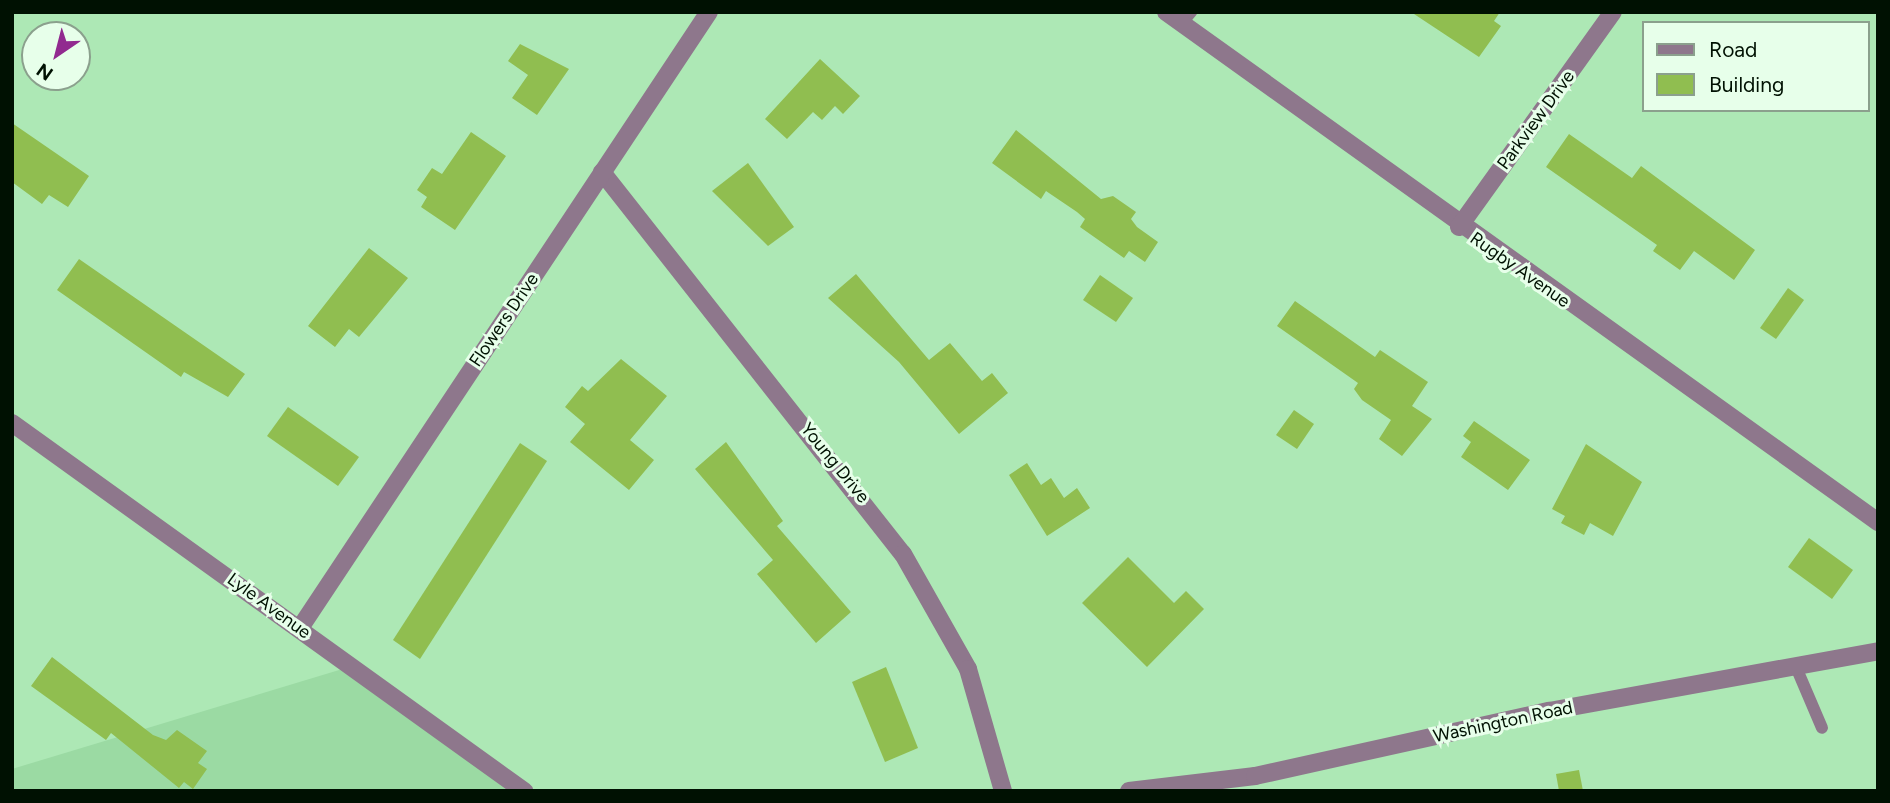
<!DOCTYPE html>
<style>
body{margin:0}
#map{position:relative;width:1890px;height:803px;overflow:hidden;background:#ade8b5;font-family:Figtree,sans-serif}
div>[style]{position:absolute}
[style*='--x']{left:calc(var(--x)*1px);top:calc(var(--y)*1px);width:calc(var(--w)*1px);rotate:calc(var(--a)*1deg)}
.built>*{inset:0;background:#9bdaa3}
.building>*{inset:0;background:#90be50}
.service>*{height:12px;margin:-6px;padding:0 6px;transform-origin:6px;border-radius:6px;background:#8e778c}
.minor>*{height:18px;margin:-9px;padding:0 9px;transform-origin:9px;border-radius:9px;background:#8e778c}
.tertiary>*{height:18px;margin:-9px;padding:0 9px;transform-origin:9px;border-radius:9px;background:#8e778c}
span{translate:-50% -50%;white-space:nowrap;text-align:center;line-height:1.15;-webkit-text-stroke:6px #e7ffea;paint-order:stroke}
.street-label{font-size:18px;color:#001102}
.frame{position:absolute;inset:0;border:14px solid #001102;pointer-events:none}
.legend{position:absolute;left:1642px;top:21px;width:228px;height:91px;box-sizing:border-box;background:#e7ffea;border:2px solid #8ba08d;margin:0;padding:9px 12px;list-style:none;font-size:21px;color:#001102}
.legend li{display:flex;align-items:center;gap:14px;height:35px}
.legend b{width:35px;border:2px solid #8ba08d}
.north{position:absolute;left:21px;top:21px;width:70px;height:70px;box-sizing:border-box;background:#e7ffea;border:2px solid #8ba08d;border-radius:50%;rotate:215deg;font-size:19px;font-weight:700;line-height:28px;text-align:center;color:#001102}
.north::after{content:'';display:block;margin:auto;width:24px;height:32px;background:#912a8f;clip-path:polygon(50% 0,100% 100%,50% 72%,0 100%)}
</style>
<div id="map">
<div class="built">
<i style="clip-path:polygon(359px 664px,529px 791px,12px 791px,12px 769px)"></i>
</div>
<div class="building">
<i style="clip-path:polygon(1411px 12px,1500px 12px,1494px 21px,1501px 26px,1479px 57px)"></i>
<i style="clip-path:polygon(520px 44px,569px 69px,537px 115px,512px 98px,528px 75px,508px 61px)"></i>
<i style="clip-path:polygon(820px 59px,860px 96px,843px 114px,835px 106px,822px 120px,813px 112px,787px 139px,765px 119px)"></i>
<i style="clip-path:polygon(12px 123px,89px 176px,68px 207px,49px 195px,42px 204px,12px 182px)"></i>
<i style="clip-path:polygon(1016px 130px,1101px 199px,1113px 196px,1136px 212px,1131px 219px,1137px 227px,1158px 242px,1145px 262px,1129px 251px,1124px 258px,1080px 227px,1085px 219px,1077px 212px,1046px 191px,1041px 199px,992px 163px)"></i>
<i style="clip-path:polygon(471px 132px,506px 156px,455px 230px,421px 207px,427px 197px,417px 190px,432px 168px,442px 174px)"></i>
<i style="clip-path:polygon(1569px 134px,1632px 178px,1641px 166px,1755px 250px,1734px 280px,1694px 251px,1680px 270px,1653px 251px,1657px 245px,1546px 167px)"></i>
<i style="clip-path:polygon(748px 163px,794px 227px,768px 246px,712px 191px)"></i>
<i style="clip-path:polygon(369px 248px,408px 278px,359px 337px,349px 329px,335px 347px,308px 326px)"></i>
<i style="clip-path:polygon(79px 259px,245px 374px,228px 397px,184px 372px,181px 377px,57px 290px)"></i>
<i style="clip-path:polygon(856px 274px,929px 360px,950px 343px,982px 381px,992px 373px,1008px 393px,959px 434px,899px 362px,828px 298px)"></i>
<i style="clip-path:polygon(1100px 275px,1133px 298px,1116px 322px,1083px 300px)"></i>
<i style="clip-path:polygon(1788px 288px,1804px 300px,1776px 339px,1760px 328px)"></i>
<i style="clip-path:polygon(1295px 301px,1375px 357px,1380px 350px,1428px 382px,1412px 406px,1432px 419px,1402px 456px,1379px 439px,1391px 420px,1362px 400px,1354px 389px,1358px 383px,1277px 326px)"></i>
<i style="clip-path:polygon(621px 359px,667px 396px,630px 440px,654px 460px,629px 490px,570px 442px,585px 424px,565px 407px,582px 386px,588px 391px)"></i>
<i style="clip-path:polygon(288px 407px,359px 457px,338px 486px,267px 436px)"></i>
<i style="clip-path:polygon(1294px 410px,1314px 424px,1297px 449px,1276px 435px)"></i>
<i style="clip-path:polygon(1474px 421px,1530px 460px,1508px 490px,1461px 457px,1471px 442px,1463px 436px)"></i>
<i style="clip-path:polygon(726px 442px,783px 521px,777px 526px,851px 612px,816px 643px,757px 574px,773px 560px,695px 469px)"></i>
<i style="clip-path:polygon(520px 443px,547px 461px,420px 659px,393px 640px)"></i>
<i style="clip-path:polygon(1586px 444px,1642px 482px,1613px 536px,1590px 523px,1584px 535px,1561px 523px,1565px 516px,1552px 509px)"></i>
<i style="clip-path:polygon(1027px 463px,1041px 485px,1051px 478px,1064px 498px,1077px 488px,1090px 508px,1047px 536px,1009px 475px)"></i>
<i style="clip-path:polygon(1809px 538px,1853px 570px,1832px 599px,1788px 567px)"></i>
<i style="clip-path:polygon(1128px 557px,1174px 603px,1186px 591px,1204px 609px,1147px 667px,1082px 603px)"></i>
<i style="clip-path:polygon(52px 657px,153px 735px,166px 740px,177px 730px,207px 751px,198px 763px,207px 769px,193px 789px,184px 782px,179px 788px,111px 733px,106px 740px,31px 686px)"></i>
<i style="clip-path:polygon(886px 667px,918px 748px,885px 762px,852px 682px)"></i>
<i style="clip-path:polygon(1579px 770px,1583px 791px,1559px 791px,1556px 774px)"></i>
</div>
<div class="service">
<i style="--x:1181;--y:24;--w:16;--a:-50"></i>
<i style="--x:1796;--y:667;--w:66;--a:66.9"></i>
</div>
<div class="minor">
<i style="--x:1166;--y:12;--w:876;--a:35.61"></i>
<i style="--x:602;--y:172;--w:486;--a:51.8"></i>
<i style="--x:903;--y:554;--w:132;--a:60.5"></i>
<i style="--x:968;--y:669;--w:127;--a:74"></i>
<i style="--x:1459;--y:227;--w:264;--a:-54.4"></i>
<i style="--x:300;--y:628;--w:739;--a:-56.42"></i>
</div>
<div class="tertiary">
<i style="--x:12;--y:423;--w:631;--a:35.71"></i>
<i style="--x:1129;--y:791;--w:127;--a:-6.8"></i>
<i style="--x:1255;--y:776;--w:301;--a:-12.5"></i>
<i style="--x:1549;--y:711;--w:334;--a:-10.3"></i>
</div>
<div class="street-label">
<span style="left:1536px;top:120px;rotate:-54deg">Parkview Drive</span>
<span style="left:1520px;top:270px;rotate:35deg">Rugby Avenue</span>
<span style="left:504px;top:320px;rotate:-56deg">Flowers Drive</span>
<span style="left:835px;top:463px;rotate:51deg">Young Drive</span>
<span style="left:269px;top:606px;rotate:36deg">Lyle Avenue</span>
<span style="left:1503px;top:722px;rotate:-12deg">Washington Road</span>
</div>
<div class="frame"></div>
<ul class="legend">
<li><b style="height:9px;background:#8e778c"></b>Road</li>
<li><b style="height:19px;background:#90be50"></b>Building</li>
</ul>
<div class="north">N</div>
</div>
